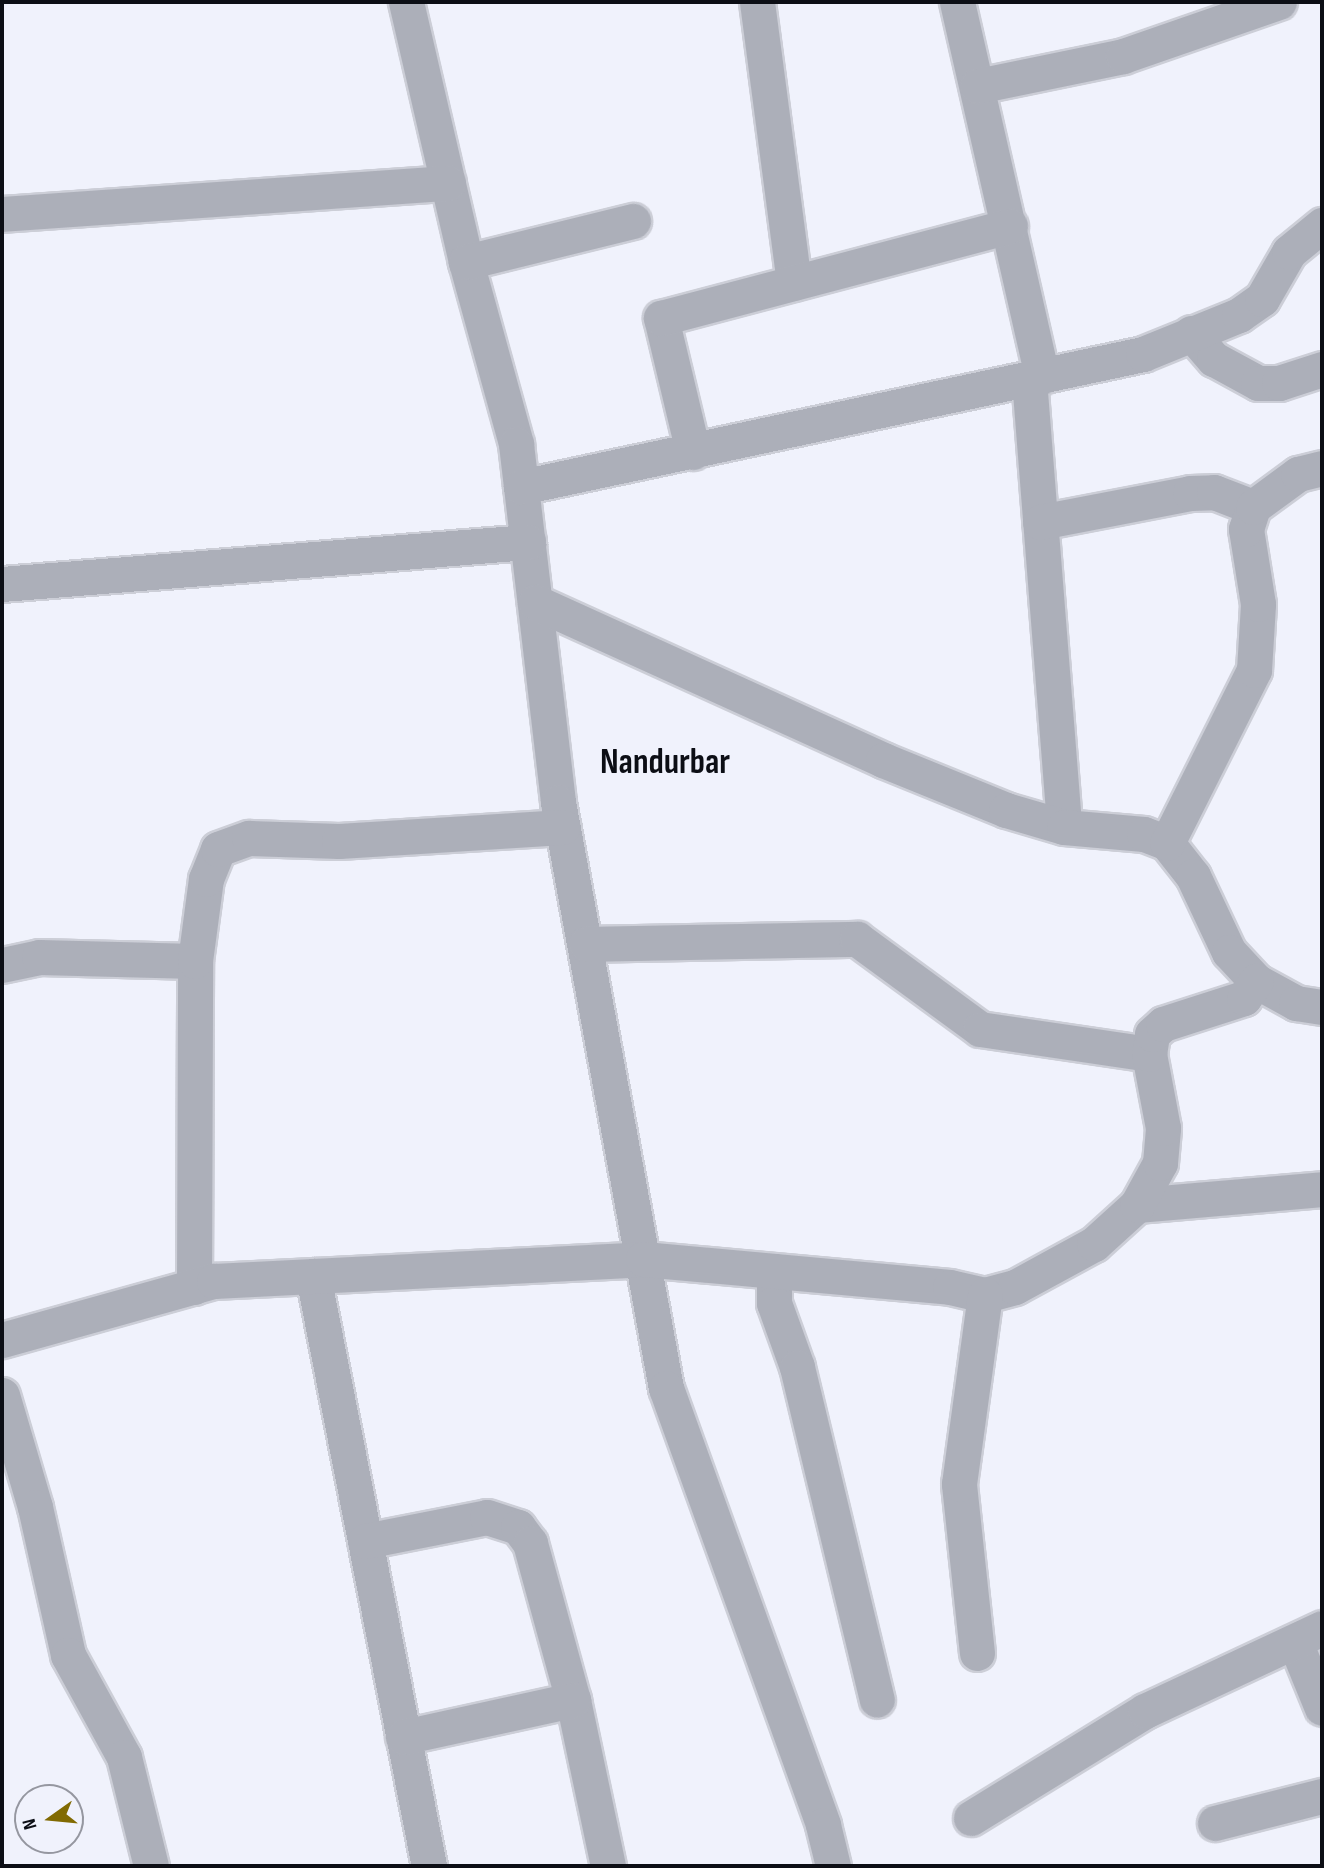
<!DOCTYPE html>
<style>
body{margin:0}
#map{position:relative;width:1324px;height:1868px;overflow:hidden;background:#f0f2fc;font-family:"Sofia Sans Condensed",sans-serif}
div>[style]{position:absolute}
[style*='--x']{left:calc(var(--x)*1px);top:calc(var(--y)*1px);width:calc(var(--w)*1px);rotate:calc(var(--a)*1deg)}
.roads{filter:drop-shadow(2px 0 #ccced7) drop-shadow(-2px 0 #ccced7) drop-shadow(0 2px #ccced7) drop-shadow(0 -2px #ccced7)}
.street>*{height:35px;margin:-17.5px;padding:0 17.5px;transform-origin:17.5px;border-radius:17.5px;background:#acafb9}
span{translate:-50% -50%;white-space:nowrap;text-align:center;line-height:1.15;-webkit-text-stroke:6px #f0f2fc;paint-order:stroke}
.town-label{font-size:35px;color:#0c0e15;font-weight:700}
.frame{position:absolute;inset:0;border:4px solid #0c0e15;pointer-events:none}
.north{position:absolute;left:14px;top:1784px;width:70px;height:70px;box-sizing:border-box;background:#f0f2fc;border:2px solid #9597a0;border-radius:50%;rotate:255deg;font-size:19px;font-weight:700;line-height:28px;text-align:center;color:#0c0e15}
.north::after{content:'';display:block;margin:auto;width:24px;height:32px;background:#816a02;clip-path:polygon(50% 0,100% 100%,50% 72%,0 100%)}
</style>
<div id="map">
<div class="roads">
<div class="street">
<i style="--x:406;--y:2;--w:267;--a:77"></i>
<i style="--x:466;--y:262;--w:189;--a:74.6"></i>
<i style="--x:516;--y:444;--w:360;--a:83.3"></i>
<i style="--x:558;--y:802;--w:596;--a:79.56"></i>
<i style="--x:666;--y:1388;--w:464;--a:70.2"></i>
<i style="--x:823;--y:1825;--w:42;--a:76.3"></i>
<i style="--x:757;--y:2;--w:283;--a:82.5"></i>
<i style="--x:957;--y:2;--w:384;--a:77.2"></i>
<i style="--x:977;--y:86;--w:149;--a:-11.6"></i>
<i style="--x:1123;--y:56;--w:165;--a:-19.1"></i>
<i style="--x:2;--y:214;--w:447;--a:-4"></i>
<i style="--x:466;--y:262;--w:172;--a:-13.8"></i>
<i style="--x:1191;--y:333;--w:35;--a:49"></i>
<i style="--x:1214;--y:359;--w:50;--a:28.6"></i>
<i style="--x:1258;--y:383;--w:21;--a:0"></i>
<i style="--x:1279;--y:383;--w:45;--a:-18"></i>
<i style="--x:1029;--y:379;--w:449;--a:85.5"></i>
<i style="--x:693;--y:452;--w:138;--a:-103.4"></i>
<i style="--x:661;--y:318;--w:361;--a:-14.8"></i>
<i style="--x:521;--y:487;--w:636;--a:-12.07"></i>
<i style="--x:1143;--y:354;--w:104;--a:-22.1"></i>
<i style="--x:1239;--y:315;--w:28;--a:-35"></i>
<i style="--x:1262;--y:299;--w:54;--a:-60.1"></i>
<i style="--x:1289;--y:252;--w:43;--a:-39.3"></i>
<i style="--x:1040;--y:522;--w:153;--a:-10.9"></i>
<i style="--x:1190;--y:493;--w:24;--a:-2"></i>
<i style="--x:1214;--y:492;--w:42;--a:21"></i>
<i style="--x:2;--y:584;--w:528;--a:-4.57"></i>
<i style="--x:535;--y:602;--w:382;--a:24.4"></i>
<i style="--x:883;--y:760;--w:133;--a:22.1"></i>
<i style="--x:1006;--y:810;--w:60;--a:16.3"></i>
<i style="--x:1064;--y:827;--w:80;--a:5"></i>
<i style="--x:1144;--y:834;--w:25;--a:21"></i>
<i style="--x:1167;--y:843;--w:42;--a:51.8"></i>
<i style="--x:1193;--y:876;--w:84;--a:64.7"></i>
<i style="--x:1229;--y:952;--w:40;--a:47"></i>
<i style="--x:1256;--y:981;--w:46;--a:28.8"></i>
<i style="--x:1296;--y:1003;--w:26;--a:9"></i>
<i style="--x:1167;--y:843;--w:194;--a:-63.3"></i>
<i style="--x:1254;--y:670;--w:66;--a:-86.5"></i>
<i style="--x:1258;--y:604;--w:76;--a:-99.1"></i>
<i style="--x:1246;--y:529;--w:23;--a:-72"></i>
<i style="--x:1253;--y:507;--w:56;--a:-36.3"></i>
<i style="--x:1298;--y:474;--w:25;--a:-14"></i>
<i style="--x:586;--y:944;--w:271;--a:-1.1"></i>
<i style="--x:857;--y:939;--w:152;--a:36.2"></i>
<i style="--x:980;--y:1029;--w:171;--a:8.4"></i>
<i style="--x:2;--y:965;--w:38;--a:-12"></i>
<i style="--x:39;--y:957;--w:156;--a:1.5"></i>
<i style="--x:1137;--y:1205;--w:186;--a:-4.9"></i>
<i style="--x:774;--y:1271;--w:32;--a:90"></i>
<i style="--x:774;--y:1303;--w:68;--a:70.2"></i>
<i style="--x:797;--y:1367;--w:342;--a:76.5"></i>
<i style="--x:313;--y:1276;--w:601;--a:78.88"></i>
<i style="--x:194;--y:1287;--w:326;--a:-89.8"></i>
<i style="--x:195;--y:961;--w:83;--a:-82.4"></i>
<i style="--x:206;--y:879;--w:32;--a:-68"></i>
<i style="--x:218;--y:849;--w:33;--a:-20"></i>
<i style="--x:249;--y:838;--w:90;--a:1.9"></i>
<i style="--x:339;--y:841;--w:224;--a:-3.6"></i>
<i style="--x:2;--y:1340;--w:220;--a:-15.6"></i>
<i style="--x:214;--y:1281;--w:430;--a:-2.9"></i>
<i style="--x:643;--y:1259;--w:308;--a:5.2"></i>
<i style="--x:950;--y:1287;--w:36;--a:13"></i>
<i style="--x:985;--y:1295;--w:31;--a:-15"></i>
<i style="--x:1015;--y:1287;--w:90;--a:-28.6"></i>
<i style="--x:1094;--y:1244;--w:58;--a:-42.2"></i>
<i style="--x:1137;--y:1205;--w:48;--a:-61.3"></i>
<i style="--x:1160;--y:1163;--w:35;--a:-85"></i>
<i style="--x:1163;--y:1128;--w:75;--a:-100.7"></i>
<i style="--x:1149;--y:1054;--w:20;--a:-81"></i>
<i style="--x:1152;--y:1034;--w:15;--a:-42"></i>
<i style="--x:1163;--y:1024;--w:85;--a:-17.8"></i>
<i style="--x:1244;--y:998;--w:21;--a:-55"></i>
<i style="--x:2;--y:1395;--w:117;--a:73.6"></i>
<i style="--x:35;--y:1507;--w:152;--a:77.4"></i>
<i style="--x:68;--y:1655;--w:116;--a:61.2"></i>
<i style="--x:124;--y:1757;--w:112;--a:76.1"></i>
<i style="--x:365;--y:1541;--w:124;--a:-11.1"></i>
<i style="--x:487;--y:1517;--w:33;--a:18"></i>
<i style="--x:518;--y:1527;--w:20;--a:53"></i>
<i style="--x:530;--y:1543;--w:163;--a:74.7"></i>
<i style="--x:573;--y:1700;--w:170;--a:78.1"></i>
<i style="--x:1295;--y:1642;--w:71;--a:67.8"></i>
<i style="--x:977;--y:1653;--w:170;--a:-96.1"></i>
<i style="--x:959;--y:1484;--w:191;--a:-82.2"></i>
<i style="--x:403;--y:1737;--w:174;--a:-12.3"></i>
<i style="--x:971;--y:1818;--w:204;--a:-31.6"></i>
<i style="--x:1145;--y:1711;--w:195;--a:-25.1"></i>
<i style="--x:1215;--y:1823;--w:110;--a:-14.2"></i>
</div>
</div>
<div class="town-label">
<span style="left:665px;top:763px">Nandurbar</span>
</div>
<div class="frame"></div>
<div class="north">N</div>
</div>
